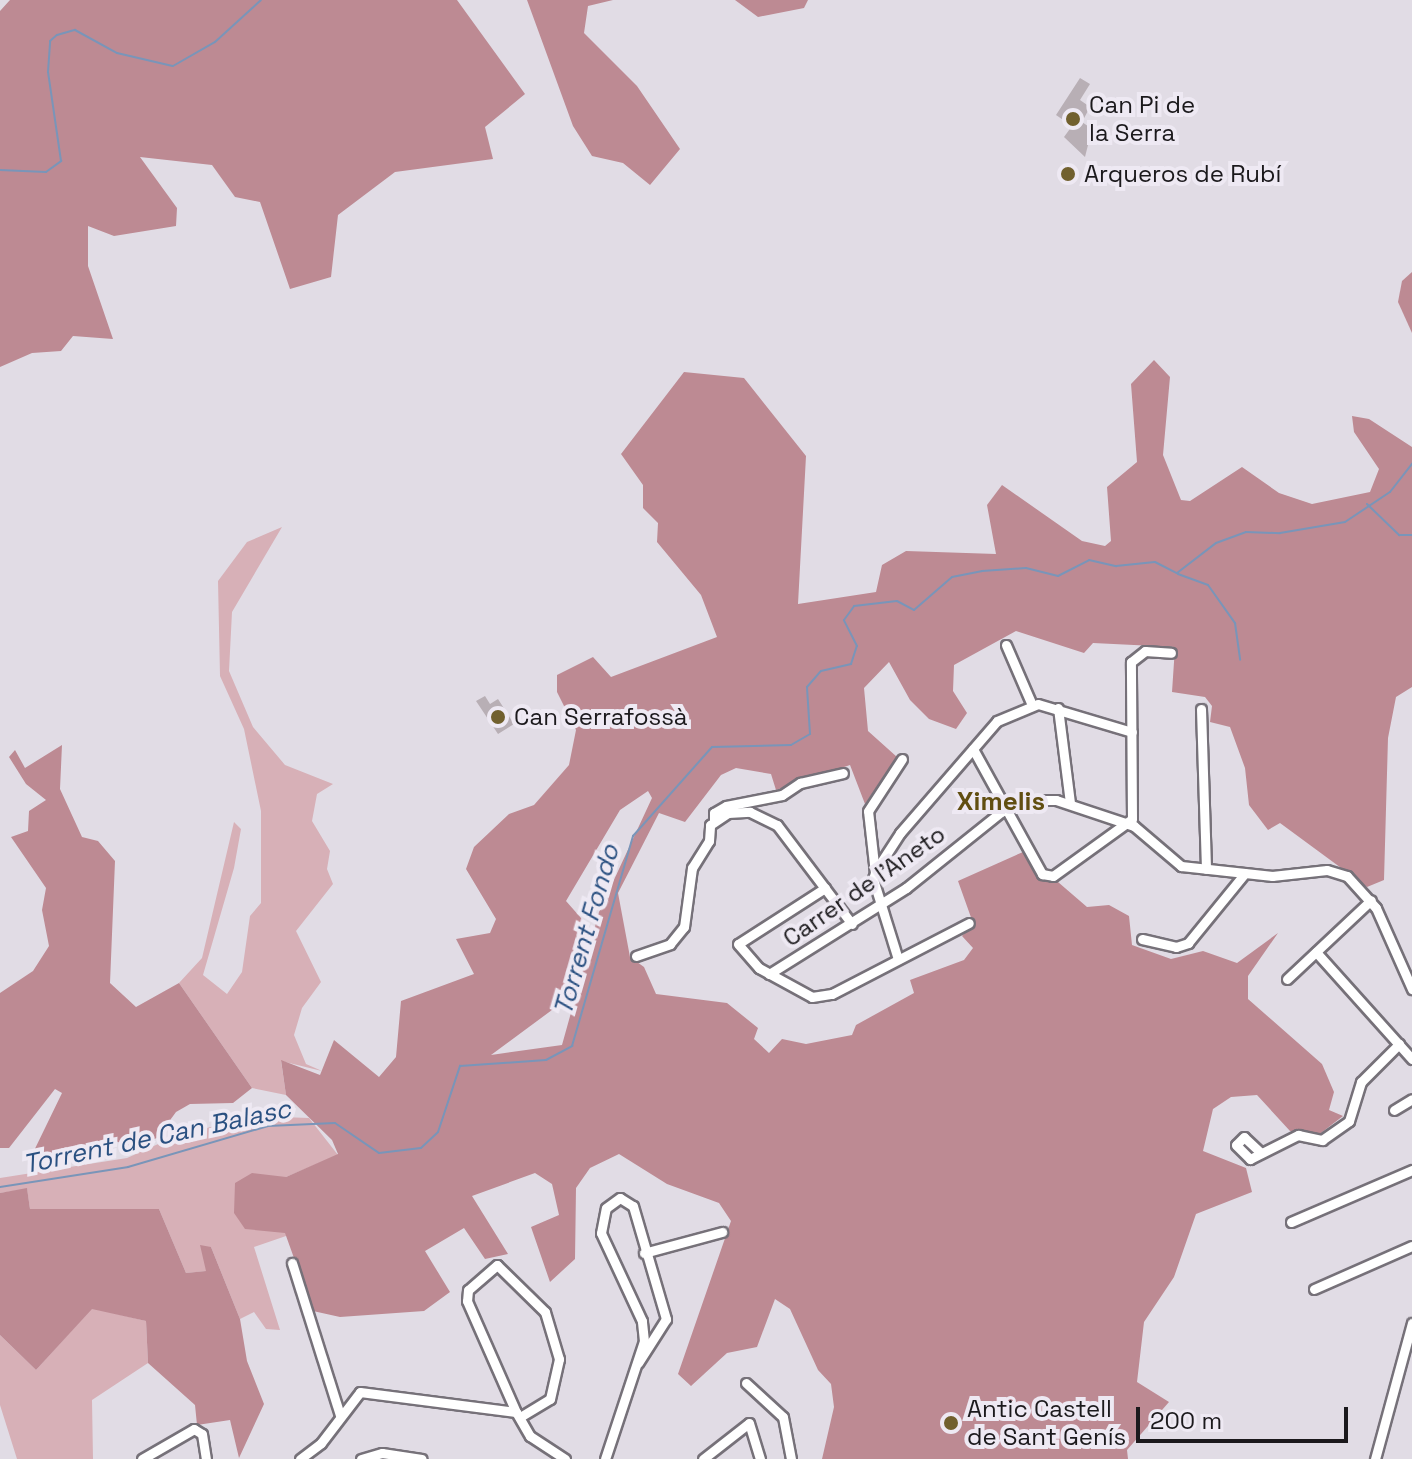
<!DOCTYPE html>
<meta charset="utf-8">
<style>
body{margin:0}
#map{position:relative;width:1412px;height:1459px;overflow:hidden;background:#e1dce5;font-family:"Space Grotesk",sans-serif}
div>[style]{position:absolute}
[style*='--x']{left:calc(var(--x)*1px);top:calc(var(--y)*1px);width:calc(var(--w)*1px);rotate:calc(var(--a)*1deg)}
.green>*{inset:0;background:#d7b0b7}
.forest>*{inset:0;background:#bd8a93}
.stream>*{height:2px;margin:-1px;padding:0 1px;transform-origin:1px;border-radius:1px;background:#7995b9}
.building>*{inset:0;background:#b8afb5}
.roads{filter:drop-shadow(2px 0 #767179) drop-shadow(-2px 0 #767179) drop-shadow(0 2px #767179) drop-shadow(0 -2px #767179)}
.minor>*{height:9px;margin:-4.5px;padding:0 4.5px;transform-origin:4.5px;border-radius:4.5px;background:#fff}
.dots>*{width:22px;height:22px;translate:-50% -50%;box-sizing:border-box;border:4px solid #eee9f3;border-radius:50%}
span{translate:-50% -50%;white-space:nowrap;text-align:center;line-height:1.15;-webkit-text-stroke:8px #eee9f3;paint-order:stroke}
.poi-label{font-size:24px;color:#1b191c}
.left{translate:0 -50%;text-align:left}
.street-label{font-size:24px;color:#1b191c}
.neighbourhood-label{font-size:26px;color:#614e11;font-weight:700}
.water-label{font-size:26px;color:#2a5081;font-style:italic}
.scale{position:absolute;left:1136px;top:1407px;width:212px;height:36px;box-sizing:border-box;border:4px solid #1b191c;border-top:0;padding-left:10px;font-size:24px;line-height:28px;white-space:nowrap;color:#1b191c;-webkit-text-stroke:6px #eee9f3;paint-order:stroke}
</style>
<div id="map">
<div class="green">
<i style="clip-path:polygon(282px 527px,232px 612px,229px 671px,253px 727px,285px 765px,333px 784px,317px 794px,312px 821px,330px 851px,327px 869px,333px 884px,296px 931px,321px 982px,302px 1008px,294px 1035px,306px 1064px,322px 1071px,281px 1061px,286px 1095px,252px 1088px,179px 983px,202px 958px,234px 822px,241px 829px,234px 868px,203px 975px,227px 994px,242px 972px,250px 916px,261px 903px,261px 811px,244px 729px,220px 676px,218px 581px,247px 542px)"></i>
<i style="clip-path:polygon(253px 1116px,309px 1118px,338px 1155px,286px 1177px,286px 1236px,254px 1247px,280px 1330px,266px 1329px,254px 1312px,240px 1319px,211px 1247px,207px 1271px,186px 1273px,159px 1209px,30px 1209px,27px 1189px,0 1193px,0 1178px,127px 1158px,176px 1136px)"></i>
<i style="clip-path:polygon(92px 1308px,146px 1321px,148px 1363px,92px 1400px,93px 1459px,17px 1459px,0 1405px,0 1335px,36px 1370px)"></i>
</div>
<div class="forest">
<i style="clip-path:polygon(10px 0,457px 0,525px 94px,485px 127px,493px 159px,395px 172px,338px 215px,331px 277px,290px 289px,260px 202px,235px 197px,212px 165px,140px 157px,177px 208px,176px 226px,114px 236px,88px 226px,88px 266px,113px 339px,73px 336px,61px 351px,32px 353px,0 367px,0 11px)"></i>
<i style="clip-path:polygon(527px 0,613px 0,588px 6px,584px 33px,637px 86px,680px 149px,650px 185px,623px 163px,592px 156px,573px 126px)"></i>
<i style="clip-path:polygon(735px 0,808px 0,804px 8px,758px 17px)"></i>
<i style="clip-path:polygon(1412px 272px,1412px 333px,1398px 302px,1402px 281px)"></i>
<i style="clip-path:polygon(evenodd,1154px 360px,1170px 377px,1163px 455px,1181px 500px,1190px 501px,1242px 467px,1279px 493px,1312px 504px,1370px 492px,1379px 469px,1354px 432px,1352px 416px,1369px 419px,1412px 447px,1412px 687px,1396px 697px,1388px 738px,1384px 880px,1367px 887px,1280px 823px,1268px 830px,1249px 805px,1245px 768px,1230px 727px,1210px 722px,1212px 706px,1205px 697px,1172px 692px,1175px 647px,1093px 643px,1084px 653px,1016px 631px,954px 665px,953px 691px,967px 713px,956px 729px,929px 719px,910px 700px,889px 662px,864px 688px,868px 731px,897px 757px,865px 804px,850px 765px,776px 790px,771px 774px,736px 768px,721px 775px,685px 822px,659px 813px,618px 893px,630px 957px,644px 967px,656px 994px,727px 1003px,758px 1028px,754px 1039px,769px 1053px,782px 1039px,806px 1044px,852px 1035px,856px 1025px,914px 993px,910px 980px,964px 960px,973px 948px,962px 936px,973px 923px,958px 881px,1023px 852px,1038px 879px,1058px 882px,1087px 907px,1109px 905px,1129px 916px,1132px 945px,1171px 959px,1203px 951px,1237px 963px,1278px 933px,1248px 976px,1248px 999px,1322px 1064px,1334px 1092px,1329px 1110px,1343px 1116px,1317px 1136px,1290px 1131px,1257px 1095px,1231px 1097px,1213px 1109px,1203px 1151px,1246px 1168px,1252px 1192px,1196px 1214px,1174px 1277px,1144px 1322px,1137px 1382px,1169px 1402px,1127px 1450px,1128px 1459px,822px 1459px,834px 1407px,831px 1384px,818px 1370px,790px 1309px,775px 1299px,757px 1347px,727px 1353px,691px 1386px,678px 1374px,731px 1221px,719px 1203px,667px 1184px,619px 1154px,590px 1168px,576px 1188px,575px 1259px,550px 1282px,531px 1227px,559px 1215px,552px 1184px,535px 1173px,472px 1196px,508px 1254px,485px 1259px,464px 1228px,425px 1251px,450px 1292px,424px 1311px,340px 1317px,313px 1311px,285px 1233px,245px 1229px,234px 1213px,235px 1183px,252px 1173px,286px 1177px,338px 1154px,332px 1140px,286px 1095px,281px 1060px,320px 1075px,334px 1040px,379px 1077px,396px 1057px,401px 1001px,474px 974px,456px 939px,490px 933px,496px 919px,466px 869px,474px 847px,509px 814px,534px 805px,569px 765px,576px 730px,557px 692px,557px 675px,593px 657px,611px 677px,717px 637px,701px 595px,657px 542px,658px 523px,643px 508px,643px 485px,621px 454px,684px 372px,744px 378px,806px 456px,798px 604px,876px 592px,882px 565px,906px 551px,996px 554px,987px 505px,1002px 485px,1082px 541px,1105px 546px,1111px 541px,1107px 487px,1137px 462px,1131px 384px,1154px 360px,648px 791px,652px 798px,599px 912px,562px 1045px,491px 1055px,575px 993px,588px 926px,566px 901px,620px 810px,648px 791px)"></i>
<i style="clip-path:polygon(62px 745px,60px 789px,82px 837px,98px 841px,115px 861px,110px 983px,136px 1007px,179px 983px,252px 1088px,233px 1103px,190px 1104px,176px 1112px,157px 1138px,131px 1147px,113px 1140px,29px 1161px,62px 1093px,55px 1089px,9px 1148px,0 1148px,0 993px,33px 971px,49px 946px,42px 910px,46px 888px,11px 837px,28px 831px,29px 811px,46px 800px,26px 784px,9px 757px,15px 750px,25px 768px)"></i>
<i style="clip-path:polygon(27px 1188px,30px 1209px,159px 1209px,186px 1273px,206px 1271px,200px 1245px,211px 1247px,240px 1319px,247px 1361px,264px 1404px,239px 1458px,230px 1420px,197px 1425px,195px 1405px,148px 1363px,146px 1321px,92px 1309px,36px 1370px,0 1335px,0 1193px)"></i>
</div>
<div class="stream">
<i style="--x:0;--y:170;--w:46;--a:2.5"></i>
<i style="--x:46;--y:172;--w:19;--a:-36"></i>
<i style="--x:61;--y:161;--w:90;--a:-98.3"></i>
<i style="--x:48;--y:72;--w:31;--a:-86"></i>
<i style="--x:50;--y:41;--w:9;--a:-41"></i>
<i style="--x:57;--y:35;--w:19;--a:-16"></i>
<i style="--x:75;--y:30;--w:48;--a:28.7"></i>
<i style="--x:117;--y:53;--w:57;--a:13.1"></i>
<i style="--x:173;--y:66;--w:48;--a:-29.7"></i>
<i style="--x:215;--y:42;--w:62;--a:-42.4"></i>
<i style="--x:1367;--y:504;--w:45;--a:44.1"></i>
<i style="--x:1399;--y:535;--w:13;--a:0"></i>
<i style="--x:1178;--y:574;--w:32;--a:20"></i>
<i style="--x:1208;--y:585;--w:47;--a:54.6"></i>
<i style="--x:1235;--y:623;--w:37;--a:82"></i>
<i style="--x:0;--y:1187;--w:130;--a:-8.9"></i>
<i style="--x:128;--y:1167;--w:146;--a:-16.3"></i>
<i style="--x:268;--y:1126;--w:67;--a:-2.6"></i>
<i style="--x:335;--y:1123;--w:53;--a:34.3"></i>
<i style="--x:379;--y:1153;--w:42;--a:-6.8"></i>
<i style="--x:421;--y:1148;--w:23;--a:-43"></i>
<i style="--x:438;--y:1132;--w:70;--a:-71.6"></i>
<i style="--x:460;--y:1066;--w:86;--a:-4"></i>
<i style="--x:546;--y:1060;--w:30;--a:-28"></i>
<i style="--x:572;--y:1046;--w:219;--a:-73.8"></i>
<i style="--x:633;--y:836;--w:119;--a:-48.4"></i>
<i style="--x:712;--y:747;--w:79;--a:-1.5"></i>
<i style="--x:791;--y:745;--w:22;--a:-30"></i>
<i style="--x:810;--y:734;--w:47;--a:-93.7"></i>
<i style="--x:807;--y:687;--w:21;--a:-49"></i>
<i style="--x:821;--y:671;--w:31;--a:-13"></i>
<i style="--x:851;--y:664;--w:19;--a:-72"></i>
<i style="--x:857;--y:646;--w:29;--a:-117"></i>
<i style="--x:844;--y:620;--w:17;--a:-54"></i>
<i style="--x:854;--y:606;--w:43;--a:-6.6"></i>
<i style="--x:897;--y:601;--w:19;--a:28"></i>
<i style="--x:914;--y:610;--w:50;--a:-41"></i>
<i style="--x:952;--y:577;--w:31;--a:-11"></i>
<i style="--x:982;--y:571;--w:44;--a:-3.9"></i>
<i style="--x:1026;--y:568;--w:33;--a:14"></i>
<i style="--x:1058;--y:576;--w:35;--a:-27"></i>
<i style="--x:1089;--y:560;--w:28;--a:13"></i>
<i style="--x:1116;--y:566;--w:39;--a:-6"></i>
<i style="--x:1155;--y:562;--w:25;--a:27"></i>
<i style="--x:1177;--y:573;--w:49;--a:-37.6"></i>
<i style="--x:1216;--y:543;--w:32;--a:-20"></i>
<i style="--x:1246;--y:532;--w:34;--a:2"></i>
<i style="--x:1280;--y:533;--w:66;--a:-9.6"></i>
<i style="--x:1345;--y:522;--w:54;--a:-33.7"></i>
<i style="--x:1390;--y:492;--w:36;--a:-52"></i>
</div>
<div class="building">
<i style="clip-path:polygon(1080px 78px,1090px 84px,1080px 100px,1090px 107px,1082px 122px,1092px 129px,1085px 157px,1064px 137px,1072px 126px,1056px 115px)"></i>
<i style="clip-path:polygon(485px 696px,490px 704px,498px 699px,514px 724px,498px 734px,476px 701px)"></i>
</div>
<div class="roads">
<div class="minor">
<i style="--x:1006;--y:645;--w:65;--a:66.6"></i>
<i style="--x:1058;--y:708;--w:96;--a:82.8"></i>
<i style="--x:1201;--y:709;--w:160;--a:88.2"></i>
<i style="--x:973;--y:749;--w:143;--a:61.1"></i>
<i style="--x:1042;--y:874;--w:11;--a:10"></i>
<i style="--x:1053;--y:876;--w:97;--a:-35.8"></i>
<i style="--x:1132;--y:819;--w:157;--a:-90.4"></i>
<i style="--x:1131;--y:662;--w:18;--a:-38"></i>
<i style="--x:1145;--y:651;--w:26;--a:4"></i>
<i style="--x:714;--y:821;--w:8;--a:-90"></i>
<i style="--x:714;--y:813;--w:14;--a:-30"></i>
<i style="--x:726;--y:806;--w:57;--a:-11.1"></i>
<i style="--x:782;--y:795;--w:22;--a:-34"></i>
<i style="--x:800;--y:783;--w:44;--a:-13.1"></i>
<i style="--x:875;--y:873;--w:62;--a:-96.4"></i>
<i style="--x:868;--y:811;--w:62;--a:-56.8"></i>
<i style="--x:825;--y:888;--w:103;--a:147.2"></i>
<i style="--x:738;--y:944;--w:32;--a:49"></i>
<i style="--x:759;--y:968;--w:60;--a:28.7"></i>
<i style="--x:812;--y:997;--w:20;--a:-9"></i>
<i style="--x:832;--y:994;--w:154;--a:-27.4"></i>
<i style="--x:1142;--y:939;--w:35;--a:13"></i>
<i style="--x:1176;--y:947;--w:13;--a:-18"></i>
<i style="--x:1188;--y:943;--w:90;--a:-50.8"></i>
<i style="--x:1316;--y:952;--w:144;--a:48.1"></i>
<i style="--x:636;--y:956;--w:36;--a:-19"></i>
<i style="--x:670;--y:944;--w:22;--a:-51"></i>
<i style="--x:684;--y:927;--w:60;--a:-82.3"></i>
<i style="--x:692;--y:868;--w:32;--a:-58"></i>
<i style="--x:709;--y:841;--w:16;--a:-86"></i>
<i style="--x:710;--y:825;--w:22;--a:-34"></i>
<i style="--x:728;--y:813;--w:22;--a:-3"></i>
<i style="--x:750;--y:812;--w:30;--a:26"></i>
<i style="--x:777;--y:825;--w:124;--a:52.9"></i>
<i style="--x:897;--y:956;--w:81;--a:-107.3"></i>
<i style="--x:873;--y:879;--w:9;--a:-72"></i>
<i style="--x:876;--y:870;--w:44;--a:-57"></i>
<i style="--x:900;--y:833;--w:148;--a:-49.1"></i>
<i style="--x:997;--y:721;--w:44;--a:-22.5"></i>
<i style="--x:1038;--y:704;--w:98;--a:16.6"></i>
<i style="--x:769;--y:974;--w:162;--a:-32.1"></i>
<i style="--x:906;--y:888;--w:122;--a:-38.7"></i>
<i style="--x:1001;--y:812;--w:28;--a:-26"></i>
<i style="--x:1026;--y:800;--w:30;--a:0"></i>
<i style="--x:1056;--y:800;--w:82;--a:18.4"></i>
<i style="--x:1134;--y:826;--w:62;--a:40.4"></i>
<i style="--x:1181;--y:866;--w:92;--a:6.3"></i>
<i style="--x:1272;--y:876;--w:55;--a:-6.2"></i>
<i style="--x:1327;--y:870;--w:21;--a:17"></i>
<i style="--x:1347;--y:876;--w:43;--a:47.8"></i>
<i style="--x:1376;--y:908;--w:89;--a:66"></i>
<i style="--x:1287;--y:979;--w:115;--a:-43.2"></i>
<i style="--x:1394;--y:1110;--w:21;--a:-31"></i>
<i style="--x:1261;--y:1153;--w:23;--a:-137"></i>
<i style="--x:1244;--y:1137;--w:11;--a:135"></i>
<i style="--x:1236;--y:1145;--w:20;--a:45"></i>
<i style="--x:1250;--y:1159;--w:54;--a:-26.6"></i>
<i style="--x:1298;--y:1135;--w:25;--a:12"></i>
<i style="--x:1322;--y:1140;--w:33;--a:-35"></i>
<i style="--x:1349;--y:1121;--w:41;--a:-72.9"></i>
<i style="--x:1361;--y:1082;--w:54;--a:-45"></i>
<i style="--x:1291;--y:1222;--w:132;--a:-23.3"></i>
<i style="--x:644;--y:1253;--w:81;--a:-15.1"></i>
<i style="--x:292;--y:1263;--w:159;--a:72.5"></i>
<i style="--x:1314;--y:1289;--w:107;--a:-23.7"></i>
<i style="--x:746;--y:1383;--w:50;--a:42.6"></i>
<i style="--x:783;--y:1417;--w:43;--a:79.2"></i>
<i style="--x:520;--y:1417;--w:35;--a:-31"></i>
<i style="--x:550;--y:1399;--w:41;--a:-77.3"></i>
<i style="--x:559;--y:1359;--w:49;--a:-106.6"></i>
<i style="--x:545;--y:1312;--w:67;--a:-135.6"></i>
<i style="--x:497;--y:1265;--w:38;--a:139"></i>
<i style="--x:468;--y:1290;--w:11;--a:95"></i>
<i style="--x:467;--y:1301;--w:121;--a:66.2"></i>
<i style="--x:516;--y:1412;--w:28;--a:60"></i>
<i style="--x:530;--y:1436;--w:42;--a:33.3"></i>
<i style="--x:142;--y:1459;--w:60;--a:-30"></i>
<i style="--x:194;--y:1429;--w:9;--a:32"></i>
<i style="--x:202;--y:1434;--w:25;--a:81"></i>
<i style="--x:300;--y:1459;--w:26;--a:-37"></i>
<i style="--x:321;--y:1443;--w:64;--a:-52.6"></i>
<i style="--x:360;--y:1392;--w:157;--a:7.3"></i>
<i style="--x:361;--y:1459;--w:22;--a:-16"></i>
<i style="--x:382;--y:1453;--w:40;--a:8.5"></i>
<i style="--x:605;--y:1459;--w:124;--a:-71.7"></i>
<i style="--x:644;--y:1341;--w:20;--a:-96"></i>
<i style="--x:642;--y:1321;--w:97;--a:-115"></i>
<i style="--x:601;--y:1233;--w:25;--a:-79"></i>
<i style="--x:606;--y:1208;--w:17;--a:-36"></i>
<i style="--x:620;--y:1198;--w:15;--a:32"></i>
<i style="--x:633;--y:1206;--w:118;--a:73.7"></i>
<i style="--x:666;--y:1319;--w:52;--a:122.5"></i>
<i style="--x:703;--y:1459;--w:58;--a:-38"></i>
<i style="--x:749;--y:1423;--w:38;--a:73"></i>
<i style="--x:1375;--y:1459;--w:141;--a:-74.8"></i>
</div>
</div>
<div class="dots">
<i style="left:1073px;top:119px;background:#71602e"></i>
<i style="left:1068px;top:174px;background:#71602e"></i>
<i style="left:498px;top:717px;background:#71602e"></i>
<i style="left:951px;top:1423px;background:#71602e"></i>
</div>
<div class="poi-label">
<span class="left" style="left:1089px;top:119px">Can Pi de<br>la Serra</span>
<span class="left" style="left:1084px;top:174px">Arqueros de Rubí</span>
<span class="left" style="left:514px;top:717px">Can Serrafossà</span>
<span class="left" style="left:967px;top:1423px">Antic Castell<br>de Sant Genís</span>
</div>
<div class="street-label">
<span style="left:864px;top:886px;rotate:-35deg">Carrer de l'Aneto</span>
</div>
<div class="neighbourhood-label">
<span style="left:1001px;top:802px">Ximelis</span>
</div>
<div class="water-label">
<span style="left:587px;top:930px;rotate:-74deg">Torrent Fondo</span>
<span style="left:157px;top:1137px;rotate:-12deg">Torrent de Can Balasc</span>
</div>
<div class="scale">200 m</div>
</div>
